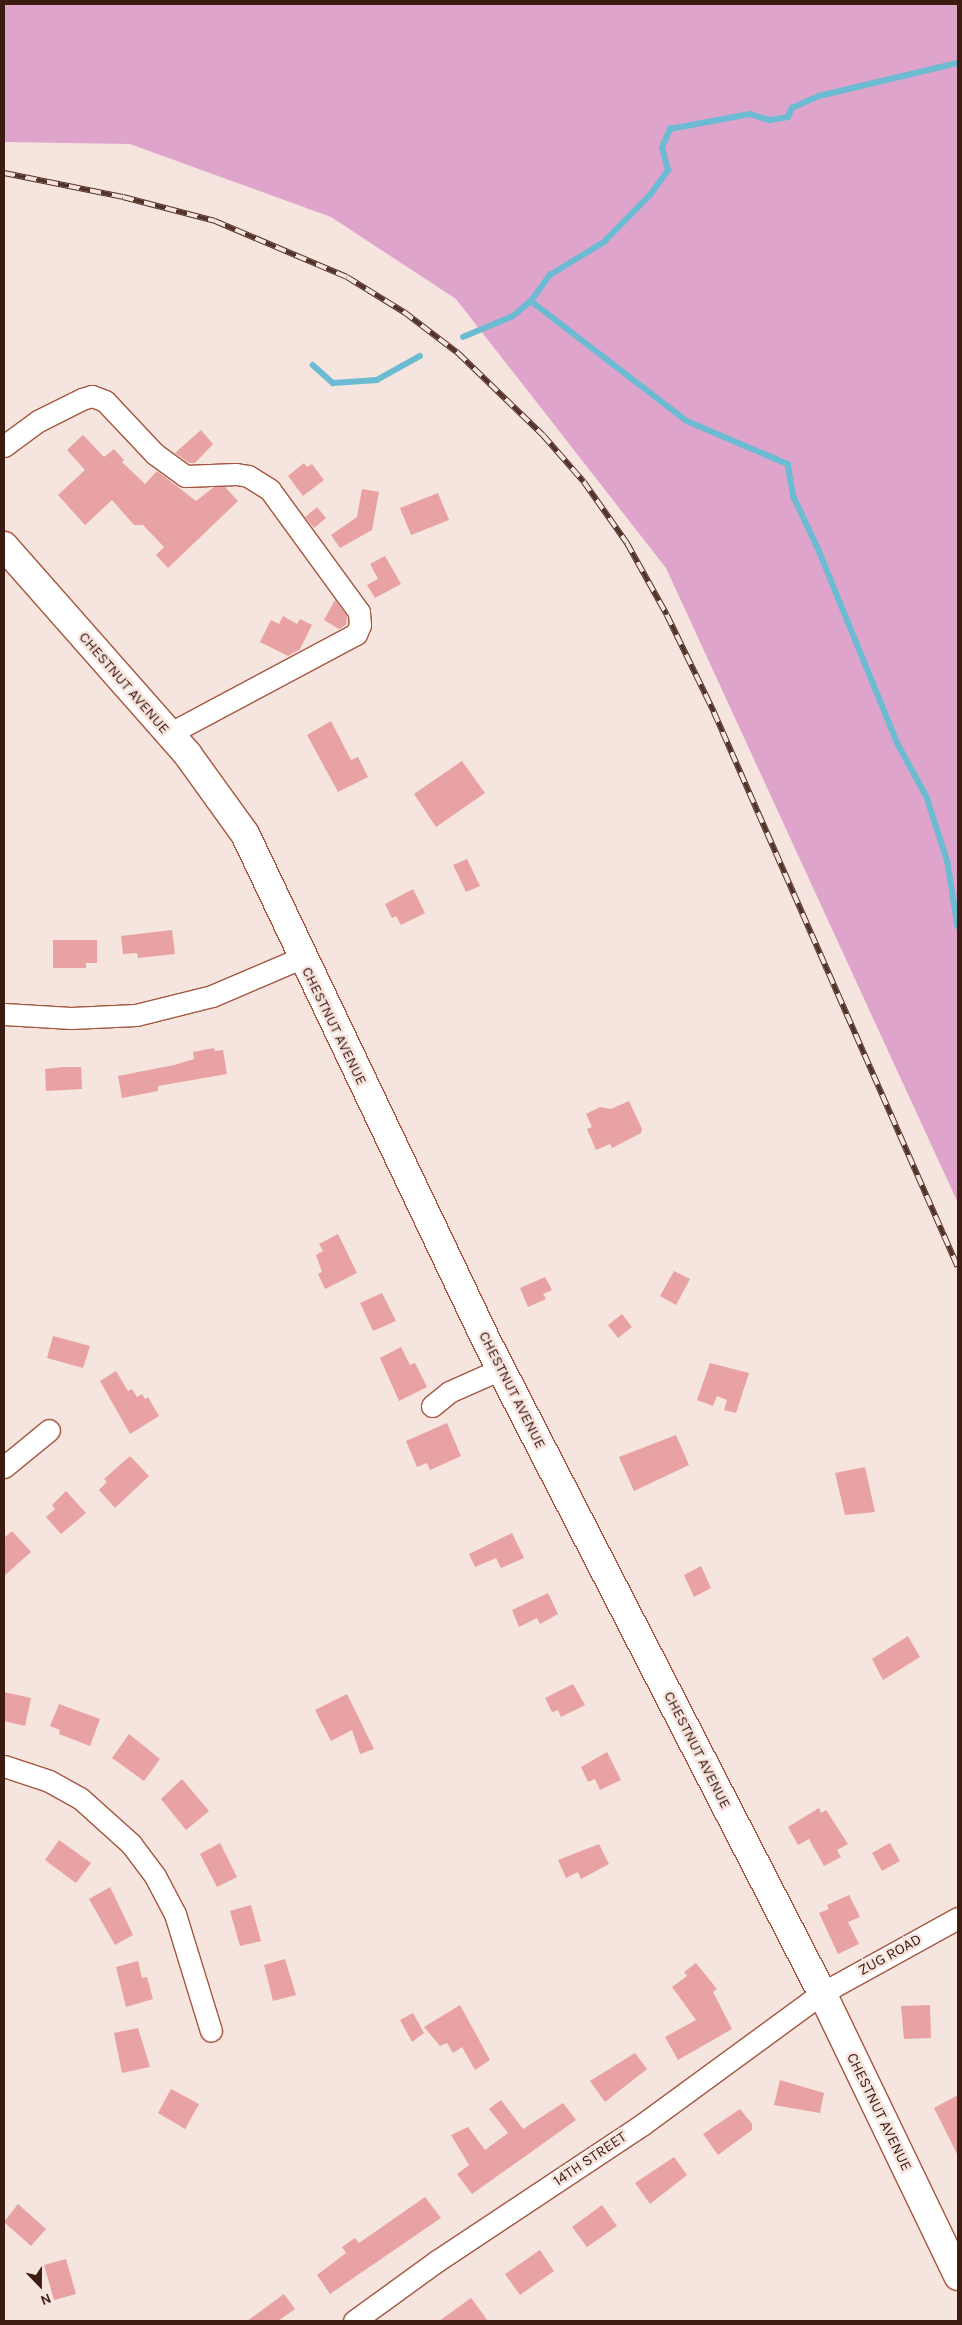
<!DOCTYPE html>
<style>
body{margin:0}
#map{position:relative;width:962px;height:2325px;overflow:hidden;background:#f6e4de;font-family:Karla,sans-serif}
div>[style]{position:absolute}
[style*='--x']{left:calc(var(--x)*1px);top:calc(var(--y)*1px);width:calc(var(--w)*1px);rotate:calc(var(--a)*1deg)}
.forest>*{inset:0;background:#dea4cc}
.stream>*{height:5.5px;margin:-2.75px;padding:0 2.75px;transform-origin:2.75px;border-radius:2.75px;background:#6bbbd2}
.building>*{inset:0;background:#e9a2a3}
.roads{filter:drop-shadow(1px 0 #a4573e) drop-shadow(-1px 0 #a4573e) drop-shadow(0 1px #a4573e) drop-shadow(0 -1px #a4573e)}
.street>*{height:21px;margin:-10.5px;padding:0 10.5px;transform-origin:10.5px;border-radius:10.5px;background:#fff}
.secondary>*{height:28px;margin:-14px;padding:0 14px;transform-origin:14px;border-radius:14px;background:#fff}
.rail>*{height:5.5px;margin-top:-2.75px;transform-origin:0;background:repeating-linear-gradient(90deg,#f6e4de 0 11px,#523229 0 22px);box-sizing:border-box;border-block:1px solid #523229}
span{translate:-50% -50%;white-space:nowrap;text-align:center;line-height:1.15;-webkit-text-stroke:5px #f6e4de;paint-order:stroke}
.street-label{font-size:15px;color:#3c1b11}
.frame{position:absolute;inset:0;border:5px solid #3c1b11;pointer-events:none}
.north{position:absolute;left:15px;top:2260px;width:50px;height:50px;-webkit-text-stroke:4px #f6e4de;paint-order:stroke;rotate:158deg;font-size:14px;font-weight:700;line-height:20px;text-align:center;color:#3c1b11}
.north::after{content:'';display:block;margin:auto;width:18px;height:22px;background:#3c1b11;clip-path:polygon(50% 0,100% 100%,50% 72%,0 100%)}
</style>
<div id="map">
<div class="forest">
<i style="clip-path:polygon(4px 4px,958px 4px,958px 1203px,666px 568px,456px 299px,331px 217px,130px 144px,4px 142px)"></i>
</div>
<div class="stream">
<i style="--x:531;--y:301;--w:197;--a:37.6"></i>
<i style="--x:687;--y:421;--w:110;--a:23.1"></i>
<i style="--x:788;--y:464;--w:34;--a:80"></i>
<i style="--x:794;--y:497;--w:56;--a:64.8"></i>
<i style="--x:818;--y:548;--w:212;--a:67.8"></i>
<i style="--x:898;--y:744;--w:60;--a:61.3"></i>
<i style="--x:927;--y:797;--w:69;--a:72.3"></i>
<i style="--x:948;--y:863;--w:64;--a:81"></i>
<i style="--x:463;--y:337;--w:54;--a:-22.8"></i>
<i style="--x:513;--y:316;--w:23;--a:-40"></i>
<i style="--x:531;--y:301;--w:32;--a:-54"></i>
<i style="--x:550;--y:275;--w:63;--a:-31.4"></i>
<i style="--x:604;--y:242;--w:66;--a:-45.6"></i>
<i style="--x:650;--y:195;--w:31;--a:-54"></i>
<i style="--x:668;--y:170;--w:23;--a:-105"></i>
<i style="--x:662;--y:148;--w:21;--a:-67"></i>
<i style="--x:670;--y:129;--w:81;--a:-10.6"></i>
<i style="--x:750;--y:114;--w:21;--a:17"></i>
<i style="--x:770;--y:120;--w:18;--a:-9"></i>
<i style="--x:788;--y:117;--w:10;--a:-66"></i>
<i style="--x:792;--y:108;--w:30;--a:-24"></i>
<i style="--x:819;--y:96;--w:143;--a:-13.4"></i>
<i style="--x:313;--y:365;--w:27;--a:42"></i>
<i style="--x:333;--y:383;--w:44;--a:-3.9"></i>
<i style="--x:377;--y:380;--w:49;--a:-29.2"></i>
</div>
<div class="building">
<i style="clip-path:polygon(201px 430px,213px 444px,195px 463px,189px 463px,175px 453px)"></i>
<i style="clip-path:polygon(83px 435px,104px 457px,114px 449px,124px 460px,122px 462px,145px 484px,157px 471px,196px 501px,214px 487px,225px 487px,238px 501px,168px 568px,156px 555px,164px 547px,143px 525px,134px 525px,112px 500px,85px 525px,58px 495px,85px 470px,67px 450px)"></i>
<i style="clip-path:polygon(304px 463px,307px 467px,312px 464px,324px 480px,303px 496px,288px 476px)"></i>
<i style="clip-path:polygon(362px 489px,379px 492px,372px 530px,340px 548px,331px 535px,357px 517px)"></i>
<i style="clip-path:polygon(438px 493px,449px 520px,411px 535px,400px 508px)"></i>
<i style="clip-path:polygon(317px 507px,326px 518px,314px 528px,305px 517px)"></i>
<i style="clip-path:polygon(385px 556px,401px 584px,375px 598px,367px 585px,378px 579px,370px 564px)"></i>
<i style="clip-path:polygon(335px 600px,347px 616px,346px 625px,339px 629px,324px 620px)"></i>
<i style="clip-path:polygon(283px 616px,297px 624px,300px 619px,312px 625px,300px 649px,288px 656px,260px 642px,271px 620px,279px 624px)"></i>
<i style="clip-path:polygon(331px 721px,351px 760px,358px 757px,368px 777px,338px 792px,307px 735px)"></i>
<i style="clip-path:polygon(462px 761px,485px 793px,436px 827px,414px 794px)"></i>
<i style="clip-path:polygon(467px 859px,480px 886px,466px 892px,453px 865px)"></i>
<i style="clip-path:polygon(413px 889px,425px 913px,401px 925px,396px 916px,392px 918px,385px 904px)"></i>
<i style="clip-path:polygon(172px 930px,175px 954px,138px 958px,137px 953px,123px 954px,121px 936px)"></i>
<i style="clip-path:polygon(53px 940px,97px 940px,97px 963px,86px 963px,86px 968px,53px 968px)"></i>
<i style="clip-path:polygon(214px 1048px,215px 1051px,223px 1050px,227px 1074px,158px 1086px,158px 1091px,122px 1098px,118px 1076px,174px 1065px,194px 1059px,193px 1052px)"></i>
<i style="clip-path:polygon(64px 1067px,81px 1067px,82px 1089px,46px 1091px,45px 1069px)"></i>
<i style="clip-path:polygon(629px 1101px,642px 1129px,641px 1133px,612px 1148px,610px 1144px,596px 1150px,587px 1129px,592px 1127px,586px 1114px,600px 1107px,611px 1109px)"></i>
<i style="clip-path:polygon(338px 1234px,357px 1273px,325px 1289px,318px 1274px,322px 1272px,316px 1255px,323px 1251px,319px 1244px)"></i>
<i style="clip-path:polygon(674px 1271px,690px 1279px,676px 1305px,660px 1296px)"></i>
<i style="clip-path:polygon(545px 1277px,552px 1290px,543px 1294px,546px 1299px,528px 1307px,520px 1288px)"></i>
<i style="clip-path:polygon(382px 1293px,396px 1321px,373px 1331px,360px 1303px)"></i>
<i style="clip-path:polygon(622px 1314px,632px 1327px,618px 1338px,608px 1325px)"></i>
<i style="clip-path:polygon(53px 1336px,90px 1346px,83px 1368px,47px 1358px)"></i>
<i style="clip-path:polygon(401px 1347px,410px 1365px,415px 1363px,427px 1387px,399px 1401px,380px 1358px)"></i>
<i style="clip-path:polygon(710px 1363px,749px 1373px,736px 1413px,724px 1410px,727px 1400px,717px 1396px,713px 1406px,697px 1400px)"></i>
<i style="clip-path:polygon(116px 1371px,128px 1391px,132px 1389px,137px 1397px,142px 1394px,145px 1399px,148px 1397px,159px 1416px,130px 1434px,100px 1381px)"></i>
<i style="clip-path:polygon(447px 1423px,461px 1456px,430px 1470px,427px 1463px,417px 1467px,406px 1441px)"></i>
<i style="clip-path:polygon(676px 1435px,689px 1465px,634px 1491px,619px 1457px)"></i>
<i style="clip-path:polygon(130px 1456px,149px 1476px,115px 1508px,99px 1490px,107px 1482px,104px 1479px)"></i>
<i style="clip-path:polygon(865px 1467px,875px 1512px,845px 1515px,835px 1473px)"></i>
<i style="clip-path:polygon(66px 1491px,86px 1513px,61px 1534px,46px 1517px,55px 1509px,52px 1505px)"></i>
<i style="clip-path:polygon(12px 1531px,31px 1552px,4px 1576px,4px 1538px)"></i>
<i style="clip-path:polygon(512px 1533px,524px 1558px,501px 1568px,496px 1558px,475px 1567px,469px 1554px)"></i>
<i style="clip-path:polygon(701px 1566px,711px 1588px,694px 1597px,684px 1575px)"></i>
<i style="clip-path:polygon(548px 1593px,558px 1614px,540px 1624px,537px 1618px,519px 1627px,512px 1610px)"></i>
<i style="clip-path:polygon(908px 1636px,920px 1657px,883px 1680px,872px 1659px)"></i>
<i style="clip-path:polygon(573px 1684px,585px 1705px,561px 1717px,558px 1710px,552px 1712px,545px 1698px)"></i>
<i style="clip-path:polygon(4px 1692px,31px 1698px,25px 1726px,4px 1721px)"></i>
<i style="clip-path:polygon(347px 1694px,374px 1749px,360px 1754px,352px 1730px,331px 1741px,315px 1710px)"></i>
<i style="clip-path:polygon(59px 1704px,100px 1719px,90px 1746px,59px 1734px,60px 1730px,50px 1726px)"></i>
<i style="clip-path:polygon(129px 1734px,160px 1759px,144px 1781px,112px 1758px)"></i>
<i style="clip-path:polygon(607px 1752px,621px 1780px,600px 1790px,595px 1779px,588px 1782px,581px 1767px)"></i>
<i style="clip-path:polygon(182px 1779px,209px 1811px,186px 1830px,161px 1799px)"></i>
<i style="clip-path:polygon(819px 1808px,821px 1813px,826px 1810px,848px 1844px,837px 1850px,841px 1857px,824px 1866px,809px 1839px,798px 1845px,788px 1827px)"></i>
<i style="clip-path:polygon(59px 1840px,91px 1863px,76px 1883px,45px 1860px)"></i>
<i style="clip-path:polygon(220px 1843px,237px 1877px,217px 1887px,200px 1854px)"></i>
<i style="clip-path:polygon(890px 1843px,900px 1861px,882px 1871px,872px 1853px)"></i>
<i style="clip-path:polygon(599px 1844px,609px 1864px,581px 1879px,578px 1872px,566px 1878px,558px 1860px)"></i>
<i style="clip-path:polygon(110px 1887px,133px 1935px,115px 1945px,89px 1899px)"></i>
<i style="clip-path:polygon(849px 1895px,860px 1917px,848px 1922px,859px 1944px,838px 1954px,819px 1913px,829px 1909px,827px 1905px)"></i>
<i style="clip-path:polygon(251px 1905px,261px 1941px,240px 1946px,230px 1911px)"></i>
<i style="clip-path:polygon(285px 1959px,296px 1995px,273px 2001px,264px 1965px)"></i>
<i style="clip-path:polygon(138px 1961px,142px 1978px,147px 1977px,153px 1999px,126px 2007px,116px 1967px)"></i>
<i style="clip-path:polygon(696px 1963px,717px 1989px,713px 1992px,732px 2029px,678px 2060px,665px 2037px,696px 2020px,672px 1987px,687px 1976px,684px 1972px)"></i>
<i style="clip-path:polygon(460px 2005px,490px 2060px,475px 2070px,462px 2047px,453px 2053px,447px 2043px,440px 2046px,424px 2027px)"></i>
<i style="clip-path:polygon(930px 2005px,931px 2038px,904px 2039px,901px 2006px)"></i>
<i style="clip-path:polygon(413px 2013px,424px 2033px,412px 2042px,400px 2020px)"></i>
<i style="clip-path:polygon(138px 2028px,150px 2067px,122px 2073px,114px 2033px)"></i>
<i style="clip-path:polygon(635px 2053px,647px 2069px,605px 2102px,590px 2081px)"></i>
<i style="clip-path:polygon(780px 2080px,824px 2093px,820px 2113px,774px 2105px)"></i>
<i style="clip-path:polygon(171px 2089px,199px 2104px,185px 2129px,158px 2113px)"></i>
<i style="clip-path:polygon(958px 2095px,958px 2156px,934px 2108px)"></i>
<i style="clip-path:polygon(501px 2100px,523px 2129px,563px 2103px,576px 2120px,472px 2194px,457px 2174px,469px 2165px,451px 2135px,468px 2127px,485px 2150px,508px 2133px,489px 2109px)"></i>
<i style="clip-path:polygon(740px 2109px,752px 2124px,752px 2130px,718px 2155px,703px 2134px)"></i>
<i style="clip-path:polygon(674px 2157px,687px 2175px,650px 2204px,635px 2183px)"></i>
<i style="clip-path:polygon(425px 2197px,441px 2218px,330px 2294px,317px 2275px,346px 2253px,342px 2247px,355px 2238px,359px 2243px)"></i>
<i style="clip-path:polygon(18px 2204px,46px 2229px,31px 2246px,4px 2222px)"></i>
<i style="clip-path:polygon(602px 2205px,617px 2226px,587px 2247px,572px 2227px)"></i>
<i style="clip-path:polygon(540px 2250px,554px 2271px,520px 2295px,505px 2274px)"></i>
<i style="clip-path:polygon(66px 2259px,76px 2294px,54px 2300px,44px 2265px)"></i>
<i style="clip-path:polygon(284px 2294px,295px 2309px,278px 2321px,247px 2321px)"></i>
<i style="clip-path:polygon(471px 2298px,488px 2321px,439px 2321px)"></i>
</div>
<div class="roads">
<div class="street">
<i style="--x:4;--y:446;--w:42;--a:-36.3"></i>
<i style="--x:38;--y:421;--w:49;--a:-26.6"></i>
<i style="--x:82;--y:399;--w:10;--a:-17"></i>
<i style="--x:92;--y:396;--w:14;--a:21"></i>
<i style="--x:105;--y:401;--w:73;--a:46.7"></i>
<i style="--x:155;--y:454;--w:37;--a:36"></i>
<i style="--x:185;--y:476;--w:51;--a:-2.2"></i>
<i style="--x:236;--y:474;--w:12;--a:9"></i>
<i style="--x:248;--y:476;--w:26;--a:32"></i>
<i style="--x:270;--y:490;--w:151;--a:53.9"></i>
<i style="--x:359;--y:612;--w:13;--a:86"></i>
<i style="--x:360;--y:625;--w:10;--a:114"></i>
<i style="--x:356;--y:634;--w:212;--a:151.9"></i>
<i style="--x:4;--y:1014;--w:67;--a:3.4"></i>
<i style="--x:71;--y:1018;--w:65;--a:-2.6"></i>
<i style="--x:136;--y:1015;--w:78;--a:-14"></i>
<i style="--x:212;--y:996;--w:97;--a:-23.1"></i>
<i style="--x:432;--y:1406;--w:22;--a:-39"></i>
<i style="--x:449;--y:1392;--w:57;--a:-23.9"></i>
<i style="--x:4;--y:1467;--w:58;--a:-39.4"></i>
<i style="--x:4;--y:1766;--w:47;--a:18.4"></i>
<i style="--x:49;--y:1781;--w:35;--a:29"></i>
<i style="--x:80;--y:1798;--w:69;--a:42"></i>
<i style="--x:131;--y:1844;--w:40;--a:53"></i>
<i style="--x:155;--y:1876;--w:43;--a:62.2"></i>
<i style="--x:175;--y:1914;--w:122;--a:72.9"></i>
<i style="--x:354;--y:2321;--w:102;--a:-35.9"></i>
<i style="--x:437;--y:2261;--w:247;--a:-33.6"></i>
<i style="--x:643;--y:2124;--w:222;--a:-36.2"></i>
<i style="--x:822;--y:1993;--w:155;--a:-28.9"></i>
</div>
<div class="secondary">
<i style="--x:4;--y:546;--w:278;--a:48.6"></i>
<i style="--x:188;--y:755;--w:97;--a:54.2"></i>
<i style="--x:245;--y:834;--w:560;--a:64.53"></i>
<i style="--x:486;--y:1340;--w:734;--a:62.77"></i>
<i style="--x:822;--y:1993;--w:314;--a:64.3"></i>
</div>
</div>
<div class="rail">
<i style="--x:4;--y:173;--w:121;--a:11.4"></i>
<i style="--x:123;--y:197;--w:95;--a:14.6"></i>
<i style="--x:215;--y:221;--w:143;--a:23"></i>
<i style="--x:347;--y:277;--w:67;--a:31.6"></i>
<i style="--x:404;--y:312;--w:68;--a:37.2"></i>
<i style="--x:458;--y:353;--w:118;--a:44"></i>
<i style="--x:543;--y:435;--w:62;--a:48.9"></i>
<i style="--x:584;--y:482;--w:75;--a:54.8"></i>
<i style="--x:627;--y:543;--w:82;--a:60.9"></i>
<i style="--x:667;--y:615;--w:108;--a:64.1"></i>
<i style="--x:714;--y:712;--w:606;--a:66.27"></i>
</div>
<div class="street-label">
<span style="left:124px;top:683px;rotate:49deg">CHESTNUT AVENUE</span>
<span style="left:334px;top:1026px;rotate:64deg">CHESTNUT AVENUE</span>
<span style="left:512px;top:1390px;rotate:63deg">CHESTNUT AVENUE</span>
<span style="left:697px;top:1750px;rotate:63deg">CHESTNUT AVENUE</span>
<span style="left:890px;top:1955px;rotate:-29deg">ZUG ROAD</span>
<span style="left:879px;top:2112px;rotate:64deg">CHESTNUT AVENUE</span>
<span style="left:590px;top:2159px;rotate:-34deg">14TH STREET</span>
</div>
<div class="frame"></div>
<div class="north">N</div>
</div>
